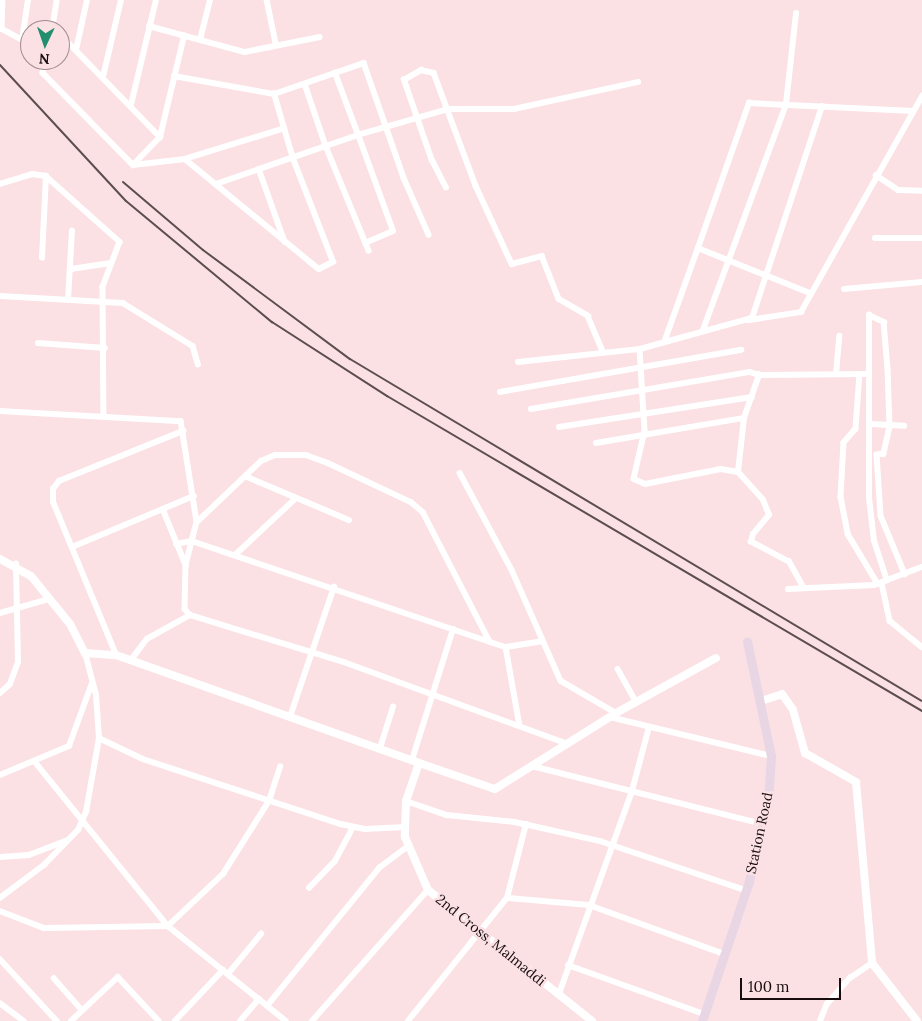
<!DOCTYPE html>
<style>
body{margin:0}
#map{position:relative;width:922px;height:1021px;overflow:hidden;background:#fbe0e4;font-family:Lora,serif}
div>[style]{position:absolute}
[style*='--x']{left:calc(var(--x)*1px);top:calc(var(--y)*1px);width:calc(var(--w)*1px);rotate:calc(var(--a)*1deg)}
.minor>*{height:5.5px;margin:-2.75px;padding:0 2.75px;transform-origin:2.75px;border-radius:2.75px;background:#fff}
.tertiary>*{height:8px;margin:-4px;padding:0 4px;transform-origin:4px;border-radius:4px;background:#fff}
.secondary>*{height:9px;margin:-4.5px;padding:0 4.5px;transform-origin:4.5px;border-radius:4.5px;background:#e8d6e4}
.rail>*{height:2px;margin:-1px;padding:0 1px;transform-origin:1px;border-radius:1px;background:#5c4d4f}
span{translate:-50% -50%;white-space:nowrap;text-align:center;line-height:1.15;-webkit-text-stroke:5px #fbe0e4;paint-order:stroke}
.street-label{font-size:14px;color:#170d0f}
.north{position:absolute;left:20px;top:20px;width:50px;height:50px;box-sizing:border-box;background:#fbe0e4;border:1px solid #a08c8f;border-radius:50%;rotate:183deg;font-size:14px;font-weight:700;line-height:20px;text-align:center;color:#170d0f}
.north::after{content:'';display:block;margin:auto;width:18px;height:22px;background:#218e6d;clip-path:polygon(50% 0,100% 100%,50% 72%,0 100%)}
.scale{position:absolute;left:740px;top:978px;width:101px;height:22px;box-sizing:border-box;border:2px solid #170d0f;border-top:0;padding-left:6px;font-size:15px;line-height:18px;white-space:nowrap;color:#170d0f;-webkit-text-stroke:4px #fbe0e4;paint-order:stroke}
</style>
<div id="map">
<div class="minor">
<i style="--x:3;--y:0;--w:29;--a:92"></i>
<i style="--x:2;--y:29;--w:32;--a:28"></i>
<i style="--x:267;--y:0;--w:44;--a:78.2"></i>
<i style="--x:149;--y:26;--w:99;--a:15.2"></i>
<i style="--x:245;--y:52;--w:76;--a:-11.3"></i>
<i style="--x:52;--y:30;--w:30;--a:-81"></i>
<i style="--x:60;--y:34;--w:144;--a:45.8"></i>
<i style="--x:22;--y:40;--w:40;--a:-81.5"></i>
<i style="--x:200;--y:40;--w:41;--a:-76"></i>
<i style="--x:76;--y:50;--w:51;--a:-77.6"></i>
<i style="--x:44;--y:60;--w:13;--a:94"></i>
<i style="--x:43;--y:73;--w:129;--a:45.6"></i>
<i style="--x:133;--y:165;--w:52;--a:-6.6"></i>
<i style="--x:185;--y:159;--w:173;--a:39.4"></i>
<i style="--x:319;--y:269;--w:16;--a:-27"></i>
<i style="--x:333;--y:262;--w:110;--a:-111.2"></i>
<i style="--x:293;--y:159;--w:68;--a:-106.3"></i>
<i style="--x:274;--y:94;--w:95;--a:-19"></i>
<i style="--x:364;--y:63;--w:122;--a:70.8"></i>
<i style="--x:404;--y:178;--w:62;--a:66.3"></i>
<i style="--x:174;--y:76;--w:102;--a:10.2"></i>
<i style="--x:103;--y:77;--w:79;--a:-76.8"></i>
<i style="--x:305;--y:84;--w:65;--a:71.3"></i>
<i style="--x:326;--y:146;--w:34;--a:-19"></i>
<i style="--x:358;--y:135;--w:66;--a:-110.4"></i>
<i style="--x:131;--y:105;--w:108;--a:-76.6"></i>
<i style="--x:185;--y:159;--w:102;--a:-17.2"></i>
<i style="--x:133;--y:165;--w:39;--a:-46"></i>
<i style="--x:160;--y:137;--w:104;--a:-76.6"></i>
<i style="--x:259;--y:169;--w:77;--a:70.4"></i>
<i style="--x:876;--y:175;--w:27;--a:34"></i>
<i style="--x:898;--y:190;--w:24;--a:2"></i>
<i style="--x:0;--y:184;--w:34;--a:-17"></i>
<i style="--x:32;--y:174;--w:14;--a:8"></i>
<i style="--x:46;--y:176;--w:99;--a:41.7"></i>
<i style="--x:120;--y:242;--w:48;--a:110.7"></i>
<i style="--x:103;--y:287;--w:128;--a:89.6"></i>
<i style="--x:216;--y:184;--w:116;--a:-19.1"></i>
<i style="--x:326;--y:146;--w:113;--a:67.7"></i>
<i style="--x:446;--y:188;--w:30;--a:-117"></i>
<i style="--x:432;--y:161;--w:86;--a:-109.1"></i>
<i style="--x:404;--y:80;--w:20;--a:-30"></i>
<i style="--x:421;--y:70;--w:13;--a:13"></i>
<i style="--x:434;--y:73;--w:121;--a:69.6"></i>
<i style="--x:476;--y:186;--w:86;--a:65.2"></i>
<i style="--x:512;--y:264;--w:31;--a:-15"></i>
<i style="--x:542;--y:256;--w:46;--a:68.4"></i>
<i style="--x:559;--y:299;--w:34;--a:30"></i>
<i style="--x:588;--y:316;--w:38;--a:67"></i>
<i style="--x:875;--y:238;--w:47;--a:0"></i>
<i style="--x:365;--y:243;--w:30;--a:-23"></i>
<i style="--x:393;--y:231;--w:102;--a:-110"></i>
<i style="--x:358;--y:135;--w:94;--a:-16.1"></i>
<i style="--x:448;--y:109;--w:66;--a:0"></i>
<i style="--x:514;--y:109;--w:127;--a:-12.3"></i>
<i style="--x:698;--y:248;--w:154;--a:-70.6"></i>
<i style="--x:749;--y:103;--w:164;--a:2.8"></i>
<i style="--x:42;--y:258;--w:82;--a:-87.2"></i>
<i style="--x:71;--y:269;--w:40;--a:-8.5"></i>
<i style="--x:844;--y:289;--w:78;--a:-5.1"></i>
<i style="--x:0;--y:296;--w:123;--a:3.3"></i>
<i style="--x:123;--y:303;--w:82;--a:31.6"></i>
<i style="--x:193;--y:346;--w:19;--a:74"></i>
<i style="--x:68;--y:300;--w:69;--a:-86.7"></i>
<i style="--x:752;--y:318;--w:223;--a:-71.7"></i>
<i style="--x:703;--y:330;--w:241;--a:-69.8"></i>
<i style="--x:786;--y:104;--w:91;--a:-83.7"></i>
<i style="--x:665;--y:340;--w:98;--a:-70.3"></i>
<i style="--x:698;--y:248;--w:121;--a:21.9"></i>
<i style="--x:38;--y:343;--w:67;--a:4.3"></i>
<i style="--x:640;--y:349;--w:82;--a:86.5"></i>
<i style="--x:645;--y:431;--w:49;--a:102.9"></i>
<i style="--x:634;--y:479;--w:12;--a:24"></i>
<i style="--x:645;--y:484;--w:77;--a:-11.2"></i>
<i style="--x:721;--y:469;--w:17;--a:10"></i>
<i style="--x:518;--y:362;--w:123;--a:-6.1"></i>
<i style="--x:640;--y:349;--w:116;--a:-15.5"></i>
<i style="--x:752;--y:318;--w:4;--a:146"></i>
<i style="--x:749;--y:320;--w:53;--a:-8.7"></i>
<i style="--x:801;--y:312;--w:248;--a:-60.7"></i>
<i style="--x:836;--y:374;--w:38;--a:-85"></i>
<i style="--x:860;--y:374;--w:55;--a:94.2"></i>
<i style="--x:856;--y:429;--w:18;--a:131"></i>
<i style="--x:844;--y:443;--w:54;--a:93.2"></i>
<i style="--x:841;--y:497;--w:38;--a:79"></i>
<i style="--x:848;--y:534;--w:58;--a:59"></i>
<i style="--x:500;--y:392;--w:245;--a:-9.9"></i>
<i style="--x:531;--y:409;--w:222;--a:-9.6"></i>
<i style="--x:750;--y:372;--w:9;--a:18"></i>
<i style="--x:0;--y:411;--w:181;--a:3.2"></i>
<i style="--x:181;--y:421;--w:102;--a:81"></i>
<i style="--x:197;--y:522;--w:44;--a:104.3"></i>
<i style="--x:870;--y:424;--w:34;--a:3"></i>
<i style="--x:559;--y:427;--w:195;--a:-8.8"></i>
<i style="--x:596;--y:443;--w:150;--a:-9.6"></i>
<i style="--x:460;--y:473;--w:110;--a:61.8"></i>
<i style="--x:512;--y:570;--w:121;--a:66.2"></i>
<i style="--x:561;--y:681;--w:64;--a:30.2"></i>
<i style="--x:245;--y:476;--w:113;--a:22.9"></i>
<i style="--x:163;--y:509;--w:61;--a:67.7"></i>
<i style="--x:186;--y:565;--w:44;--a:91.3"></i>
<i style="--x:185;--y:609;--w:8;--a:50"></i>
<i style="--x:190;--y:615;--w:161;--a:17"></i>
<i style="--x:344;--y:662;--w:239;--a:20.1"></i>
<i style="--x:197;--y:522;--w:88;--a:-43.6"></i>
<i style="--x:261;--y:461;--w:15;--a:-23"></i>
<i style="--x:275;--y:455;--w:31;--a:0"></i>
<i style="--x:306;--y:455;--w:23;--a:20"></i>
<i style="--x:328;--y:463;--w:92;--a:25.2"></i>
<i style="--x:411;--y:502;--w:16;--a:40"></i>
<i style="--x:423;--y:512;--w:146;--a:62.7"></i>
<i style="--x:176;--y:544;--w:16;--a:-11"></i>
<i style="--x:192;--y:541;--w:331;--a:18.7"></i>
<i style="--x:506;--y:647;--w:36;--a:-9"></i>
<i style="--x:72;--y:547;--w:132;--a:-22.7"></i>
<i style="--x:235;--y:555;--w:81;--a:-43"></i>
<i style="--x:887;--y:581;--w:42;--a:-108"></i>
<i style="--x:874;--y:541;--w:43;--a:-96.6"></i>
<i style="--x:869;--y:498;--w:183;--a:-90"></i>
<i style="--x:869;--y:315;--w:17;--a:25"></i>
<i style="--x:884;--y:322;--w:47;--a:85.1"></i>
<i style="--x:888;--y:369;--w:58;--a:88"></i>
<i style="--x:890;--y:427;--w:28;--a:103"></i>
<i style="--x:884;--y:454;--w:7;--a:172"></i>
<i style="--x:877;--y:455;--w:61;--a:86.2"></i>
<i style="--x:881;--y:516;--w:63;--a:67.5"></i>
<i style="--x:882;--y:583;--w:39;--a:78"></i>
<i style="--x:890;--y:621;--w:41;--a:39.1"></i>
<i style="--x:803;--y:587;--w:29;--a:-119"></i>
<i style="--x:789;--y:562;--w:43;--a:-152.2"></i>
<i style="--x:751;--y:542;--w:8;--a:-76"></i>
<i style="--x:753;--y:534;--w:25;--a:-50"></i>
<i style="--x:769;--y:515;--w:16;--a:-112"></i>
<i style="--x:763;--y:500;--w:38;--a:-132"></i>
<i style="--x:738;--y:472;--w:54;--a:-83.7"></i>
<i style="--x:744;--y:418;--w:46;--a:-70.8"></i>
<i style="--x:759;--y:375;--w:110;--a:-0.5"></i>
<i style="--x:788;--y:589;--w:86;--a:-2.7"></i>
<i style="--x:874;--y:585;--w:51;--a:-20.6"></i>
<i style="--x:0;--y:613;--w:51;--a:-15.9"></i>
<i style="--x:506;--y:647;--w:80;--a:80"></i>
<i style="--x:116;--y:655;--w:165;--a:-112.4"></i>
<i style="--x:53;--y:502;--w:13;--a:-90"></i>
<i style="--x:53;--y:489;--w:10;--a:-53"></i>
<i style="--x:59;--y:481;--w:134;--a:-22"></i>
<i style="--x:131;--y:660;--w:26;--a:-53"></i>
<i style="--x:147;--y:639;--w:49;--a:-29.2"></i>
<i style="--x:618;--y:669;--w:38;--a:61"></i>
<i style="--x:0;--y:693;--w:13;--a:-42"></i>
<i style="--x:10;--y:684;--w:23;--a:-70"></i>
<i style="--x:18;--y:662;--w:98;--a:-91.2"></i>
<i style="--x:291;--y:714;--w:134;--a:-71.3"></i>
<i style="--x:610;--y:717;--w:166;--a:13.6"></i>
<i style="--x:99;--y:738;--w:49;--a:25.5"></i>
<i style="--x:143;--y:759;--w:208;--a:18.2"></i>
<i style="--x:341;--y:824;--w:25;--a:12"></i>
<i style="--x:365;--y:829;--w:41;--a:-2.8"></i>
<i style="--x:380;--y:748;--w:43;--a:-72.4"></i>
<i style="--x:412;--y:760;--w:137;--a:-72.6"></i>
<i style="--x:36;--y:763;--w:210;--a:51"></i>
<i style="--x:168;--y:926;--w:151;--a:38.8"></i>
<i style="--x:532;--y:766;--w:238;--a:14.1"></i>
<i style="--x:0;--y:775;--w:75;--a:-22.8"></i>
<i style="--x:69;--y:746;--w:67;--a:-69.9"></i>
<i style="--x:406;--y:801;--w:43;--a:18.9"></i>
<i style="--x:447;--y:815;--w:68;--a:5.9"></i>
<i style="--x:515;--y:822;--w:87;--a:12.6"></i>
<i style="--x:600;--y:841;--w:153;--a:18.7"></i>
<i style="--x:0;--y:857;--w:29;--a:-4"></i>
<i style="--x:29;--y:855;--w:39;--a:-21"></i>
<i style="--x:309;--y:888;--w:37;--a:-46"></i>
<i style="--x:335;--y:861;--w:38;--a:-62"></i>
<i style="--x:0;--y:898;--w:55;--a:-36.9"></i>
<i style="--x:44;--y:865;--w:49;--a:-45.8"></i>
<i style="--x:78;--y:830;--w:20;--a:-66"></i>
<i style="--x:86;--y:812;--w:75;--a:-80"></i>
<i style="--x:99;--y:738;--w:43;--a:-94"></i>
<i style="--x:96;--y:695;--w:43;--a:-104.7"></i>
<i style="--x:507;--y:898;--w:82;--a:4.9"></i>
<i style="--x:589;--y:905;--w:144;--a:19.9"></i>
<i style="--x:0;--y:911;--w:47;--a:21.1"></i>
<i style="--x:44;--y:928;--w:124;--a:-0.9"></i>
<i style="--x:168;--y:926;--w:76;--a:-43.4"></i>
<i style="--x:223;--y:874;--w:86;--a:-57.8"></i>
<i style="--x:269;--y:801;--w:36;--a:-72"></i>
<i style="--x:0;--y:959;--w:84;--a:47.4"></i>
<i style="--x:568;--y:965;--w:145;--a:19.8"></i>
<i style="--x:228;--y:974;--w:52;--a:-50.5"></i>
<i style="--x:54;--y:978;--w:43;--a:48.8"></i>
<i style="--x:559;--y:994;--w:216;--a:-70.2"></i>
<i style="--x:632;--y:791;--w:66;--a:-75.1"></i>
<i style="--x:0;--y:1003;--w:30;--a:37"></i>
<i style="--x:267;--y:1006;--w:178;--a:-50.9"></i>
<i style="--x:379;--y:868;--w:38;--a:-37"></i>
<i style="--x:71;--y:1021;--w:64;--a:-43.1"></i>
<i style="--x:118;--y:977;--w:60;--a:47"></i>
<i style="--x:175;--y:1021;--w:70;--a:-46.7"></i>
<i style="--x:240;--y:1021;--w:29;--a:-49"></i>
<i style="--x:312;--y:1021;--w:175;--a:-48.5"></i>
<i style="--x:408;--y:1021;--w:158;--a:-51.2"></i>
<i style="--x:507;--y:898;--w:76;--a:-75.6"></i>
<i style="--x:820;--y:1021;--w:18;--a:-68"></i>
<i style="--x:827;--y:1004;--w:35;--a:-49"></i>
<i style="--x:850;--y:978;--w:27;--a:-34"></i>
</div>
<div class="tertiary">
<i style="--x:0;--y:559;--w:35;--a:29"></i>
<i style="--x:31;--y:576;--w:62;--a:50.9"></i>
<i style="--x:70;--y:624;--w:33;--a:63"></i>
<i style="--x:85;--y:653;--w:31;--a:4"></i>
<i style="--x:116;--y:655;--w:322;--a:19.6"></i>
<i style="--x:419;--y:763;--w:40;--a:108.9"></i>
<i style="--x:406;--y:801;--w:36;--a:92"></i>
<i style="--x:405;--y:837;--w:58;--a:66.5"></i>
<i style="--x:428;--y:890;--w:210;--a:38.6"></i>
<i style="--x:761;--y:701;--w:22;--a:-18"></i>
<i style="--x:782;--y:694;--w:19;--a:55"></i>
<i style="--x:793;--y:710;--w:45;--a:74.4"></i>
<i style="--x:805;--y:753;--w:59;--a:29.6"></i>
<i style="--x:856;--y:782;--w:182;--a:84.9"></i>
<i style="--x:872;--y:963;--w:73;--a:52.2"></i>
<i style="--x:419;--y:763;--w:80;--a:18.9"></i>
<i style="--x:495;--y:789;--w:143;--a:-32.1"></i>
<i style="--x:616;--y:713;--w:114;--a:-28.8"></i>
</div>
<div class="secondary">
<i style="--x:702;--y:1021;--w:148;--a:-71.4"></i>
<i style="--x:749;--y:881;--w:82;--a:-76.6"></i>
<i style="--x:768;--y:801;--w:45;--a:-86.2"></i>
<i style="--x:771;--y:756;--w:117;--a:-101.8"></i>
</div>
<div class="rail">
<i style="--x:0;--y:65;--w:185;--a:47.2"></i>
<i style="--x:126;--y:201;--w:190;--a:39.7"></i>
<i style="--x:272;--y:322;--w:137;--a:32.8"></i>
<i style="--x:387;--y:396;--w:621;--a:30.49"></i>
<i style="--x:123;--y:182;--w:105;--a:40.4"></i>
<i style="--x:203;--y:250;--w:183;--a:36.6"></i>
<i style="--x:350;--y:359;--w:666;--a:30.88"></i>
</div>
<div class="street-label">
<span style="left:759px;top:833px;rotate:-78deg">Station Road</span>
<span style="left:491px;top:940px;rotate:39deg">2nd Cross, Malmaddi</span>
</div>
<div class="north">N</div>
<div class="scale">100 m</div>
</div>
